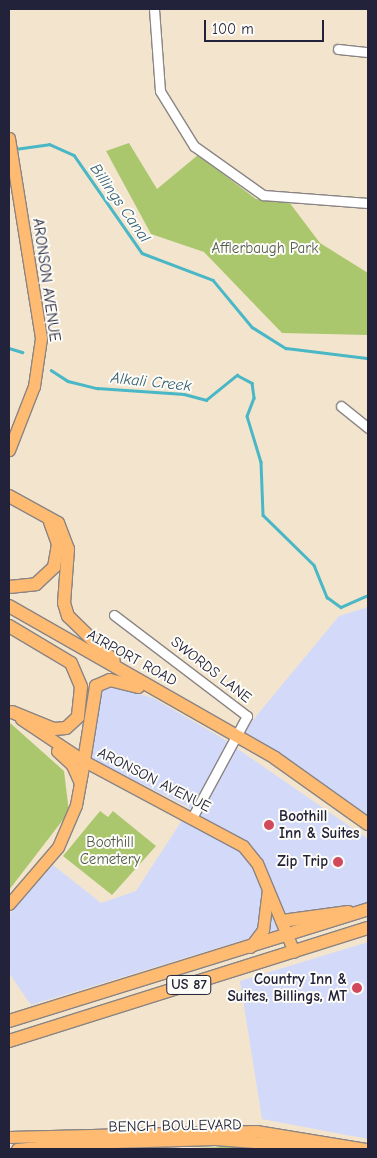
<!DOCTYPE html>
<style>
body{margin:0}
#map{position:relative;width:377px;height:1158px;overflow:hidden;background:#f3e5cd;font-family:"Comic Neue",sans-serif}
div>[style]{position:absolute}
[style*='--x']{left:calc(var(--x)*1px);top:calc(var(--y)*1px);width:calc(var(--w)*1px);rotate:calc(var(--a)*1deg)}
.built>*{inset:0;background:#d2d9f9}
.green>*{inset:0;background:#abc76e}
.stream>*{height:2.5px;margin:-1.25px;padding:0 1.25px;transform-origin:1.25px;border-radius:1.25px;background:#4ab7c6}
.roads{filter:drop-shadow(1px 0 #8a8484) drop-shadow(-1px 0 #8a8484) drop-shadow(0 1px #8a8484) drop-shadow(0 -1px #8a8484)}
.minor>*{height:9px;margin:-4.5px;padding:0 4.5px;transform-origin:4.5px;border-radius:4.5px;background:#fff}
.major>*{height:11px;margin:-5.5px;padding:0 5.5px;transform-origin:5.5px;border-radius:5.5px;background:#febb71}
.highway>*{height:12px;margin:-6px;padding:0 6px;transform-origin:6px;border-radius:6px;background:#febb71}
.dots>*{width:14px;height:14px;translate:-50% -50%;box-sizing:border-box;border:2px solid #fdfcf7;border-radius:50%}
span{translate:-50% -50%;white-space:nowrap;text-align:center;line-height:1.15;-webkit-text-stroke:4px #fdfcf7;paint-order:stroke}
.shield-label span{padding:1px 4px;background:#fdfcf7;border:1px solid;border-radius:4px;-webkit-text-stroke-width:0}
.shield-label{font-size:14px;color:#22223b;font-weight:700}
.park-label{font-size:15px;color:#525c4d}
.street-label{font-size:15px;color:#22223b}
.poi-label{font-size:15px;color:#22223b;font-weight:700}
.left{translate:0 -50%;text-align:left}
.right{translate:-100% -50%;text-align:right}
.water-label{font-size:16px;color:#325e73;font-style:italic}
.frame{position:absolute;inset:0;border:10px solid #22223b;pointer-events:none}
.scale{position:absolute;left:204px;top:20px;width:120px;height:22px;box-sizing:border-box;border:2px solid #22223b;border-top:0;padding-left:6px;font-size:15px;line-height:18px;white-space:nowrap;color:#22223b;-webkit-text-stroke:4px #fdfcf7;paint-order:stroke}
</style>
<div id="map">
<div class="built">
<i style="clip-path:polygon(368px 607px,368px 824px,239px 737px,339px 616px)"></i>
<i style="clip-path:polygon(108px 685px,153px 698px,222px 738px,368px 839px,368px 902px,31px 1005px,9px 973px,9px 915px,53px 865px,101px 903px,136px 891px,190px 808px,92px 759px,98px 690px)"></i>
<i style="clip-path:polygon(368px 942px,368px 1139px,262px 1119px,240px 981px)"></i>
</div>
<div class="green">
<i style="clip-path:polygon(129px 143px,157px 189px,198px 155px,256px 199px,289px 202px,320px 243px,368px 273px,368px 335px,282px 333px,204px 252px,151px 234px,106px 151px)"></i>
<i style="clip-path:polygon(9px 722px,64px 771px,69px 812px,9px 890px)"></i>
<i style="clip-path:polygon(100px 811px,108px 817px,113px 811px,156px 846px,112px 895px,63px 856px)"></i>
<i style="clip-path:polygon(257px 1146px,289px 1149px,162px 1149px)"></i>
</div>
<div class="stream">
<i style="--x:15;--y:149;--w:34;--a:-8"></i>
<i style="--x:49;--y:144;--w:27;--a:24"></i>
<i style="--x:74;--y:155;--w:119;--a:55.2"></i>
<i style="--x:142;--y:253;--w:76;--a:20.8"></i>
<i style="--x:213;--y:280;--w:61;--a:50.3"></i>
<i style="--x:252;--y:327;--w:40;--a:32"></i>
<i style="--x:286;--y:348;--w:83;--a:7"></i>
<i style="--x:9;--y:348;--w:14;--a:17"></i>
<i style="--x:51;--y:370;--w:20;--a:33"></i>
<i style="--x:68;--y:381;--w:30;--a:14"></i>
<i style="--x:97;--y:388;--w:87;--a:3.9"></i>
<i style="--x:184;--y:394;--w:23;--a:15"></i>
<i style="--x:206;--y:400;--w:40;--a:-39"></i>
<i style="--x:237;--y:375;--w:17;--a:28"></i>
<i style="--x:252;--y:383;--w:15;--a:82"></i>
<i style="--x:254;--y:398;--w:19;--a:111"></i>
<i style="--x:247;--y:416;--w:48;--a:73.1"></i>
<i style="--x:261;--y:462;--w:53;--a:87.8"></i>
<i style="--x:263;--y:515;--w:71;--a:44.4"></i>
<i style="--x:314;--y:565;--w:35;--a:68"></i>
<i style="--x:327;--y:597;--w:17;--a:36"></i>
<i style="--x:341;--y:607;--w:30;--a:-24"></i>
</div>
<div class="roads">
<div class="minor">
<i style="--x:154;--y:9;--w:82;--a:85.8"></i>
<i style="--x:160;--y:91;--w:65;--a:58.3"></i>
<i style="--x:194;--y:146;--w:85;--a:35.4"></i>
<i style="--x:263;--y:195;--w:105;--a:4.4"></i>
<i style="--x:338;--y:49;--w:30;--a:6"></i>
<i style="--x:341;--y:406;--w:35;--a:39"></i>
<i style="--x:114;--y:615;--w:167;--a:37.2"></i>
<i style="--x:247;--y:716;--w:114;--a:118.4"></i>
</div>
<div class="major">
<i style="--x:9;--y:138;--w:203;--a:80.9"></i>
<i style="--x:41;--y:338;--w:49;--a:98.3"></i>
<i style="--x:34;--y:386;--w:69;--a:111.3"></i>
<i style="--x:21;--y:719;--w:76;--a:33.7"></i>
<i style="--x:84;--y:761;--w:180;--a:28.1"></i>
<i style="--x:243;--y:846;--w:22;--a:51"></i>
<i style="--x:257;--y:863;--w:96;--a:67.4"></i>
<i style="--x:57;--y:751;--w:21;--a:43"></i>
<i style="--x:72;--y:765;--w:17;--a:66"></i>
<i style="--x:9;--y:904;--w:75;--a:-49.3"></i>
<i style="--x:58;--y:847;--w:46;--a:-66.8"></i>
<i style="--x:76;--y:805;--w:45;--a:-79.7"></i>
<i style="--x:250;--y:947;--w:21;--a:-53"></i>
<i style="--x:263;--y:930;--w:39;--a:-83"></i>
<i style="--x:9;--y:1137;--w:247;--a:-1.4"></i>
<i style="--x:256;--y:1131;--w:111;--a:9.3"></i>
<i style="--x:17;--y:1149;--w:62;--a:-5.5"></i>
<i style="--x:79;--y:1143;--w:136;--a:-1.7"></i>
<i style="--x:215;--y:1139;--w:104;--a:4.4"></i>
</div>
<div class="highway">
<i style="--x:9;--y:496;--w:56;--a:28.9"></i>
<i style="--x:58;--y:523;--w:28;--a:69"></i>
<i style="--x:68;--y:549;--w:54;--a:94.2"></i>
<i style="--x:64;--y:603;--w:14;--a:73"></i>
<i style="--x:68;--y:616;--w:64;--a:44.4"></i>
<i style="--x:9;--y:587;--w:27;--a:-6"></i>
<i style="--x:36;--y:584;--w:25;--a:-43"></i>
<i style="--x:54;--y:567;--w:23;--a:-80"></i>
<i style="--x:58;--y:544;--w:23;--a:-110"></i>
<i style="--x:9;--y:606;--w:306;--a:29.7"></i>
<i style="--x:275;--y:758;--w:114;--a:35.4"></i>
<i style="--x:9;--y:626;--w:72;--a:30.8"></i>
<i style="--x:71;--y:663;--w:26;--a:67"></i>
<i style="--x:81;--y:687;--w:30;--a:96"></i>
<i style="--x:78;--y:717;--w:16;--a:137"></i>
<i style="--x:66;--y:728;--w:12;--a:175"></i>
<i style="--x:54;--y:729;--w:45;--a:-158"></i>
<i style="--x:84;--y:761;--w:76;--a:-80.9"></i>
<i style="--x:96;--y:686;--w:15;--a:-23"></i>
<i style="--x:110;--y:680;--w:29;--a:14"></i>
<i style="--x:282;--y:921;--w:67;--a:-7.8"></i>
<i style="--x:9;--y:1021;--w:376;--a:-17.3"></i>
<i style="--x:9;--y:1041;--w:376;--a:-17.5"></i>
</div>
</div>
<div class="dots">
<i style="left:269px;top:825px;background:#d1495b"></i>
<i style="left:338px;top:862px;background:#d1495b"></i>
<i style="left:357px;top:988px;background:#d1495b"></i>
</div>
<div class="shield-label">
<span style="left:189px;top:985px">US 87</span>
</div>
<div class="park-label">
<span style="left:265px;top:249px">Afflerbaugh Park</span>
<span style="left:110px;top:851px">Boothill<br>Cemetery</span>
</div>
<div class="street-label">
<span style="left:46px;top:280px;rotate:82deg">ARONSON AVENUE</span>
<span style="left:132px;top:658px;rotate:29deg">AIRPORT ROAD</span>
<span style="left:211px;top:670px;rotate:38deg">SWORDS LANE</span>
<span style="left:154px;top:780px;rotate:27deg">ARONSON AVENUE</span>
<span style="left:175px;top:1126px;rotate:-1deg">BENCH BOULEVARD</span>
</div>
<div class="poi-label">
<span class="left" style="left:279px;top:825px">Boothill<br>Inn &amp; Suites</span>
<span class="right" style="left:328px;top:862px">Zip Trip</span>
<span class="right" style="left:347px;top:988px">Country Inn &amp;<br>Suites, Billings, MT</span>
</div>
<div class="water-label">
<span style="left:120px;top:203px;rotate:55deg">Billings Canal</span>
<span style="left:151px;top:382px;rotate:6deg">Alkali Creek</span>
</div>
<div class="frame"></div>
<div class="scale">100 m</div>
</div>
